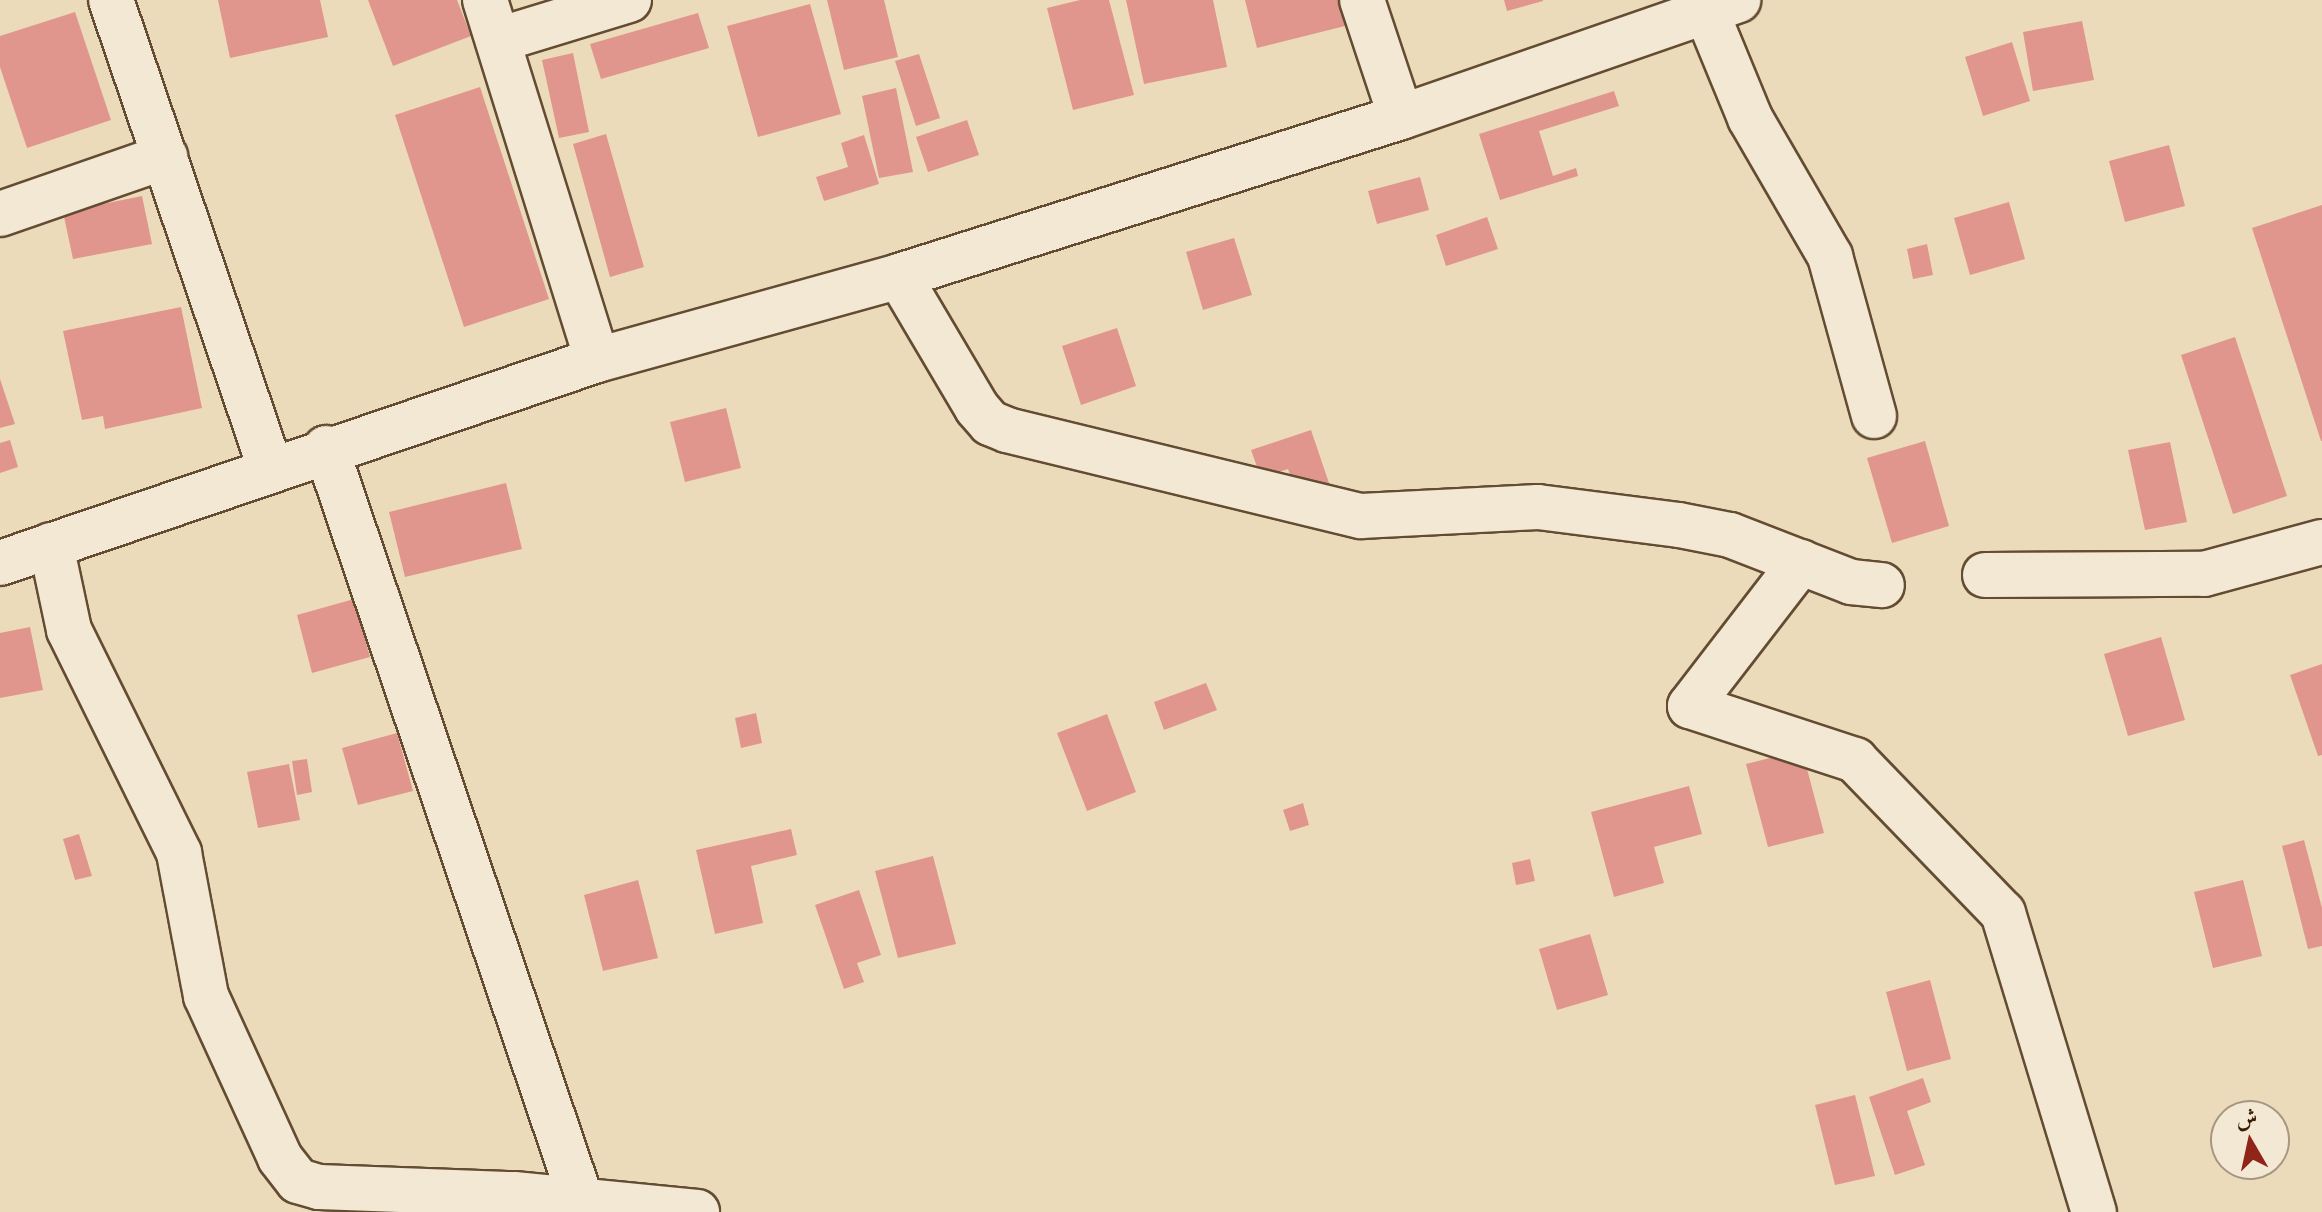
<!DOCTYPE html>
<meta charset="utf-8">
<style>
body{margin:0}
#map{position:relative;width:2322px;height:1212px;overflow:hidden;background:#ecdbbb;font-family:"IM FELL Great Primer",Amiri,serif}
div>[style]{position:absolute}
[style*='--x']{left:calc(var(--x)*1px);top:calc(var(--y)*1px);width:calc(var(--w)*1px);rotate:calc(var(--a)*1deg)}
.building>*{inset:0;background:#e0968c}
.roads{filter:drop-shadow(2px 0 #634c32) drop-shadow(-2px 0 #634c32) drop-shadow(0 2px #634c32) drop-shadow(0 -2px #634c32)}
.minor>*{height:44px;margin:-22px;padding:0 22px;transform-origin:22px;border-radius:22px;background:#f3e8d3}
span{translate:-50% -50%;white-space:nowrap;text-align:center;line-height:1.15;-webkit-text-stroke:7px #f3e8d3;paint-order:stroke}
.north{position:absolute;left:2210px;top:1100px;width:80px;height:80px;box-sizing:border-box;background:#f3e8d3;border:2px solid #a79780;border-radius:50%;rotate:351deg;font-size:22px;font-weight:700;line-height:32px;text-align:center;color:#351d04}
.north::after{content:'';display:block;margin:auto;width:28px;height:36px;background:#8f2418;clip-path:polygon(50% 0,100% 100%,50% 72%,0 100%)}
</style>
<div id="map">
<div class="building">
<i style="clip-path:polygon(218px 0,320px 0,328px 37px,230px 58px)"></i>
<i style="clip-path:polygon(368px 0,457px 0,471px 36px,393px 66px)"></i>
<i style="clip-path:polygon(827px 0,884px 0,898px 57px,844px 70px)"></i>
<i style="clip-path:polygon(1080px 0,1109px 0,1134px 95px,1073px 110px,1047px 8px)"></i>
<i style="clip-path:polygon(1126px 0,1213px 0,1227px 67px,1144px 84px)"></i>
<i style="clip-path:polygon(1245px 0,1355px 0,1361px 22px,1257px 48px)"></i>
<i style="clip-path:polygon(1504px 0,1543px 0,1543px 1px,1507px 11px)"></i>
<i style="clip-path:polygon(810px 4px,841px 114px,758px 137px,727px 26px)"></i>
<i style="clip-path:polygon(75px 12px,111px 120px,27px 148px,0 67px,0 36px)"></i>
<i style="clip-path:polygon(698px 13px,709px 48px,601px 79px,590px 44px)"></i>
<i style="clip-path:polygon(2082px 21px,2094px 80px,2033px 91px,2023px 32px)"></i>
<i style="clip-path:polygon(2012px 42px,2030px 101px,1983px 116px,1965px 57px)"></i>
<i style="clip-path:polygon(573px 53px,589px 132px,559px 138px,542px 60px)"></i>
<i style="clip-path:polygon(919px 54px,940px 118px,916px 126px,895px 61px)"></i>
<i style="clip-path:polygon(480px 87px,549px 299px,464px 327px,395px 115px)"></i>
<i style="clip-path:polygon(896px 88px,913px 172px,879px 178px,862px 96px)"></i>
<i style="clip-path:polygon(1614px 91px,1619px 106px,1539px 131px,1553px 176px,1576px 168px,1578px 176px,1500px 200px,1479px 134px)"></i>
<i style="clip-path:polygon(967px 120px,979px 155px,928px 172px,916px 137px)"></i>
<i style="clip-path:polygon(606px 134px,644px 267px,610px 277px,573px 144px)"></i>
<i style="clip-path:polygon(864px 135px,879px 184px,824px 201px,816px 177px,848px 167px,841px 143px)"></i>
<i style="clip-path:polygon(2169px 145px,2185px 206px,2125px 222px,2109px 161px)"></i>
<i style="clip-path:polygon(1420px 177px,1429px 210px,1377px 224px,1368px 191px)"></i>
<i style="clip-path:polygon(142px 196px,152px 244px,73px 259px,63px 212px)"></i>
<i style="clip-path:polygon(2009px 202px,2025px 259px,1970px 275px,1954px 218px)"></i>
<i style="clip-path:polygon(2322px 205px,2322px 441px,2321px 441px,2252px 228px)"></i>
<i style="clip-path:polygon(1487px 217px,1498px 249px,1446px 266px,1436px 235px)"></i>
<i style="clip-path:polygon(1234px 238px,1252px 295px,1203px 310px,1186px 252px)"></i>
<i style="clip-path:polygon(1927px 244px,1933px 275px,1913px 279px,1907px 249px)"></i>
<i style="clip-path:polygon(181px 307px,202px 408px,105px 429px,103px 416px,82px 420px,63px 331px)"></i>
<i style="clip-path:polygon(1117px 328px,1136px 386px,1081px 405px,1062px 346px)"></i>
<i style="clip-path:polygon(2235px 337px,2287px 496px,2233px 514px,2181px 355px)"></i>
<i style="clip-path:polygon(0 379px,15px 424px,0 428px)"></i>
<i style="clip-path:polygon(726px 408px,741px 468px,685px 482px,670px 422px)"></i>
<i style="clip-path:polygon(1311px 430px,1330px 486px,1298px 498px,1288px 469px,1261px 478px,1251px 450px)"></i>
<i style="clip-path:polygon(10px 440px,18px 467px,0 473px,0 443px)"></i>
<i style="clip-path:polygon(1925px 441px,1949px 526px,1892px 543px,1867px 458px)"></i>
<i style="clip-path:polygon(2170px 442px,2187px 522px,2145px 530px,2128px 450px)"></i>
<i style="clip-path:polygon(506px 483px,522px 549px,405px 577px,389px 512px)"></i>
<i style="clip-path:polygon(354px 599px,370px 657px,312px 673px,297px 615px)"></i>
<i style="clip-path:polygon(30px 627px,43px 690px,0 698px,0 633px)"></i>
<i style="clip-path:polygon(2161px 637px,2185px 720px,2128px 736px,2104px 654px)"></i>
<i style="clip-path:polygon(2322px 664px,2322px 755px,2318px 756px,2290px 675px)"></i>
<i style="clip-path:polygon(1206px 683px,1217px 710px,1164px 730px,1154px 702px)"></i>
<i style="clip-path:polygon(756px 713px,762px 743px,741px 748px,735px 718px)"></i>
<i style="clip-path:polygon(1107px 714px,1136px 792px,1087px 811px,1057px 733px)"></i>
<i style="clip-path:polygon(397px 733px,413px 791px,358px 805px,342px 748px)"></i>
<i style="clip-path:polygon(1802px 750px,1824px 833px,1768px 847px,1746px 764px)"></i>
<i style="clip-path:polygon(307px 759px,312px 792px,297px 795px,292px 761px)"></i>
<i style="clip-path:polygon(289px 764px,300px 820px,258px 828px,247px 772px)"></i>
<i style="clip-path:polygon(1689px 786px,1702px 834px,1654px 847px,1664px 883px,1614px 897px,1591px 812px)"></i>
<i style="clip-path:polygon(1303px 803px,1309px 825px,1290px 831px,1283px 810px)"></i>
<i style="clip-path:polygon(791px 829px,797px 855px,751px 866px,763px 923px,715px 934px,696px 850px)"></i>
<i style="clip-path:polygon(79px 834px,92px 876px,75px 880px,63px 839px)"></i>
<i style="clip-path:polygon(2304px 840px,2322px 908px,2322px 946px,2308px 949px,2282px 846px)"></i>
<i style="clip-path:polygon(933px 856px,956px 944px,898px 958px,875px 871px)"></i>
<i style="clip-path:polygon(1530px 859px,1535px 881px,1516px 885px,1512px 863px)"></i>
<i style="clip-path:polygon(638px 880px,658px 958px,603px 971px,584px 895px)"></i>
<i style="clip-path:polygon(2243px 880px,2262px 956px,2213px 968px,2194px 892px)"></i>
<i style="clip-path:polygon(859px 890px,881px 955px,857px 963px,864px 982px,844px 989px,815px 905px)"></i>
<i style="clip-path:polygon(1590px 934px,1608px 995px,1557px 1010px,1539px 949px)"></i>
<i style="clip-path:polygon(1930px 980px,1951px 1059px,1907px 1071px,1886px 992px)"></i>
<i style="clip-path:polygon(1923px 1078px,1931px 1102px,1907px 1111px,1925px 1165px,1895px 1175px,1869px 1097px)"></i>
<i style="clip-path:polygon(1855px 1095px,1875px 1176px,1835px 1185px,1815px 1105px)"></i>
</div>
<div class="roads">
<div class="minor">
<i style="--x:111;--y:0;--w:493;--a:71.2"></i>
<i style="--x:485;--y:0;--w:377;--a:72.7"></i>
<i style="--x:1362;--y:0;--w:123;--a:71.6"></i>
<i style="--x:1706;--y:11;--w:116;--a:67.6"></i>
<i style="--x:1750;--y:118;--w:160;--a:59.9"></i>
<i style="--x:1830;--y:256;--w:166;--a:74.6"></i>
<i style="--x:498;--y:40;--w:137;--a:-17"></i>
<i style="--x:0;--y:214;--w:175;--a:-19.1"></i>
<i style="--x:899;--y:276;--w:153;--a:59.4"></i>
<i style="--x:977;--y:408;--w:20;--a:49"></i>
<i style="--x:990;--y:423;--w:18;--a:22"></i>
<i style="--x:1007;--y:430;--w:364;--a:13.7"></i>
<i style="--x:1361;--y:516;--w:177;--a:-2.9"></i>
<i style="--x:1538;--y:507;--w:142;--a:7.3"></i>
<i style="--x:1679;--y:525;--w:52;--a:11.1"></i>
<i style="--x:1730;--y:535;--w:130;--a:21.2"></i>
<i style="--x:1851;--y:582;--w:31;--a:6"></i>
<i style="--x:326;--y:448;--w:807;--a:71.27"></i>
<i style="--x:51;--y:545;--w:87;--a:78"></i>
<i style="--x:69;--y:630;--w:249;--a:63.7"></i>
<i style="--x:179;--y:853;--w:146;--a:79.3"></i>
<i style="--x:206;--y:996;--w:178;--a:65.4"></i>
<i style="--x:280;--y:1158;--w:29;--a:52"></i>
<i style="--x:298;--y:1181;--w:22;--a:16"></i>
<i style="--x:319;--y:1187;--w:195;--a:2.1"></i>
<i style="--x:514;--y:1194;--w:184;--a:5.6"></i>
<i style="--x:1801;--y:562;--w:182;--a:127.6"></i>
<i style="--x:1690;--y:706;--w:174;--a:18.1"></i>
<i style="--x:1855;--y:760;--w:213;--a:46"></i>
<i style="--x:2003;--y:913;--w:313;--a:73.1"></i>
<i style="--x:0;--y:563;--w:631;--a:-18.78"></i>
<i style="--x:597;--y:360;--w:313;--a:-15.5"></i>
<i style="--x:899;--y:276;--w:527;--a:-17.57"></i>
<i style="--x:1401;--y:117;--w:357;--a:-19.1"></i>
<i style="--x:1985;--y:575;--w:219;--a:-0.3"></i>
<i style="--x:2204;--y:574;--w:122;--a:-15.2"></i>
</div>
</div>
<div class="north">ش</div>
</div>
